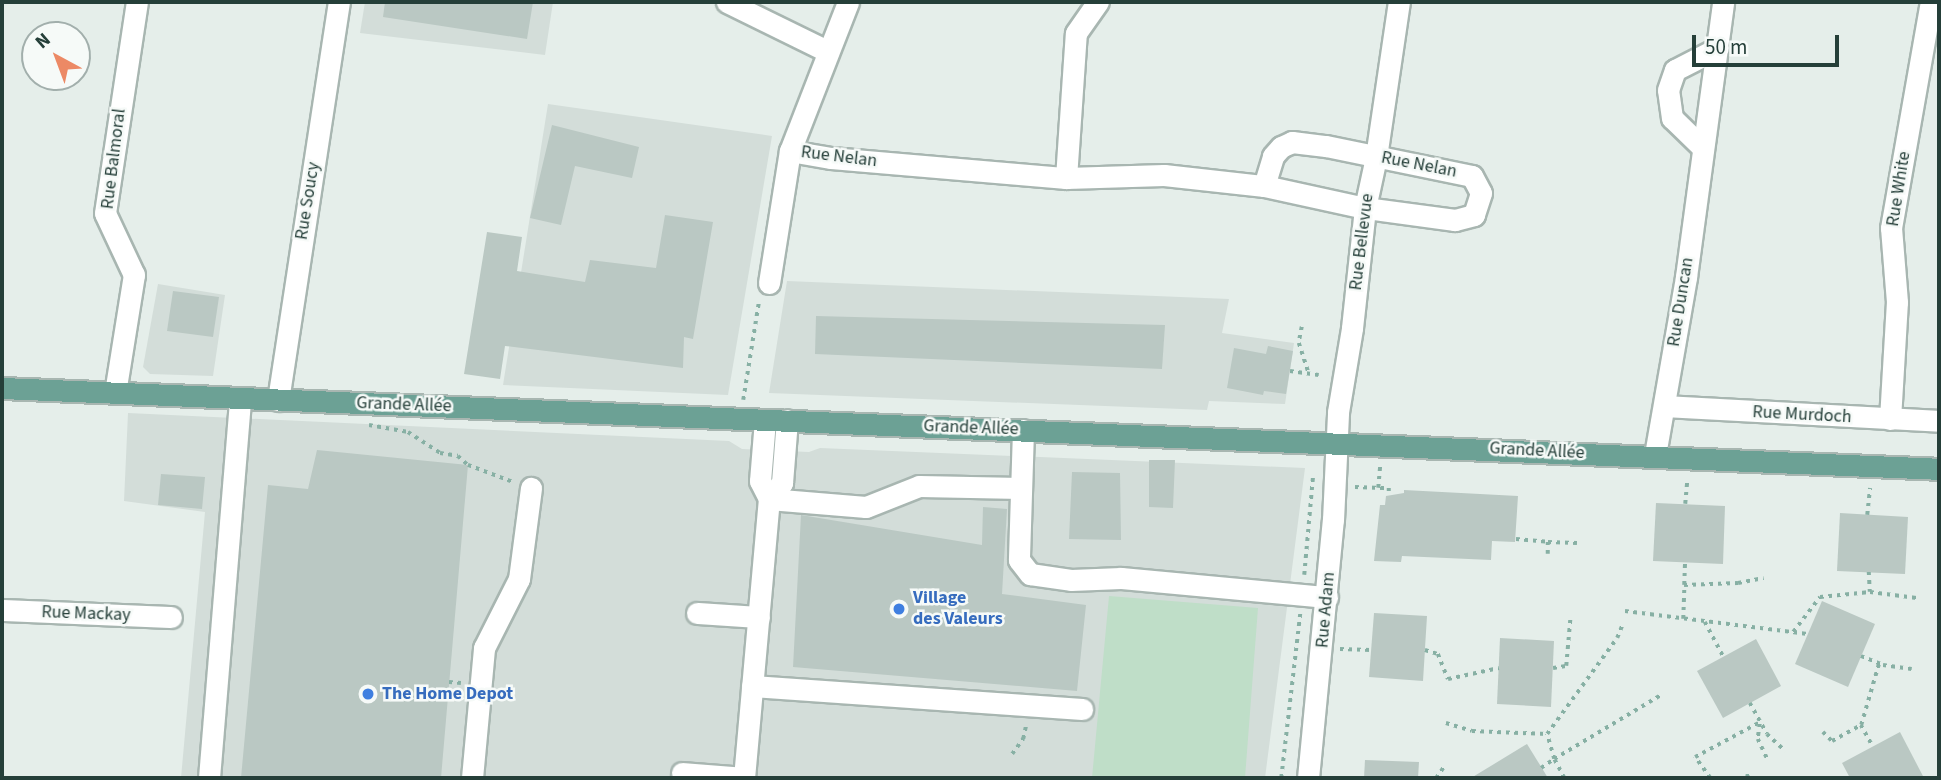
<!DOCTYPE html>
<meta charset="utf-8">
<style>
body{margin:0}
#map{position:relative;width:1941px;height:780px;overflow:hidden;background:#e5eeea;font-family:"Source Sans 3",sans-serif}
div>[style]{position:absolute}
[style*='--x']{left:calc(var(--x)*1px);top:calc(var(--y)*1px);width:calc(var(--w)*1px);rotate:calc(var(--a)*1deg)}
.built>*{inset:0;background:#d3ddd9}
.green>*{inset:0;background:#bfdec8}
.building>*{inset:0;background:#bac8c3}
.path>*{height:3.5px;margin-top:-1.75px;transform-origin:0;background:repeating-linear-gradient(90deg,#87b0a4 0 3.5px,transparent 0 8.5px)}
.roads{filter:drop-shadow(2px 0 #a8b6b1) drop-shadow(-2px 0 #a8b6b1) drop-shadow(0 2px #a8b6b1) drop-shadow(0 -2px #a8b6b1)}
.minor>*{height:21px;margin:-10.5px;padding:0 10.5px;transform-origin:10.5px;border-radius:10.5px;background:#fff}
.major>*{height:21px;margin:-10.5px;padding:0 10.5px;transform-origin:10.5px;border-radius:10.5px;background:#6ca195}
.dots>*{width:19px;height:19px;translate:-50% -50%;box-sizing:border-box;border:4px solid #f6faf8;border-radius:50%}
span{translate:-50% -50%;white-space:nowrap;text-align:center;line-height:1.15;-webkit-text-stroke:5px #f6faf8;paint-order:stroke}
.street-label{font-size:18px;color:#253f39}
.shop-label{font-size:18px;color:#366cbe;font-weight:700}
.left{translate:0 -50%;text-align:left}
.frame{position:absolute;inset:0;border:4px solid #253f39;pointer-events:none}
.north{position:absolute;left:21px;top:21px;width:70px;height:70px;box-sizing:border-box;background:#f6faf8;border:2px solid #a2afac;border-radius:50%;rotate:319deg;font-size:19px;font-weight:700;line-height:28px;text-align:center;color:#253f39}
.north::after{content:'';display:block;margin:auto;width:24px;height:32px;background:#ec8965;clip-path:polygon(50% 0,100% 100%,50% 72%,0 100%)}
.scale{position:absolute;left:1692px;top:35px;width:147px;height:32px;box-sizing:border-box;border:4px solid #253f39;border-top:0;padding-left:9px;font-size:21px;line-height:24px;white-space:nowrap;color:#253f39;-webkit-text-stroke:5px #f6faf8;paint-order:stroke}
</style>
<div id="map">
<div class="built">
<i style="clip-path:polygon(365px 2px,553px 2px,545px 55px,360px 33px)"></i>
<i style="clip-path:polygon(548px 104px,772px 136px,728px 395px,503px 385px)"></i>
<i style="clip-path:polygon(787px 281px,1229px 299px,1222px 333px,1294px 343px,1285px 404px,1209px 401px,1207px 410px,769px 393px)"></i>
<i style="clip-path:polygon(158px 284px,225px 295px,213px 376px,150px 374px,143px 367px)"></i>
<i style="clip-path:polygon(128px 413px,729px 441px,742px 449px,809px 452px,820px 448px,1305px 468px,1265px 778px,181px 778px,205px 512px,124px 501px)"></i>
</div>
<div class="green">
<i style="clip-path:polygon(1109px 596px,1258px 608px,1245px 778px,1092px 778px)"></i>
</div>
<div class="building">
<i style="clip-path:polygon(385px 2px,533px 2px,527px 39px,383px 17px)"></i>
<i style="clip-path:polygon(552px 125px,639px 147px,632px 178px,575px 166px,561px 225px,530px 218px)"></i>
<i style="clip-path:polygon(665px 215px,713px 222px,693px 339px,684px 337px,683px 368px,505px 346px,500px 379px,464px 374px,487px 232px,522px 237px,517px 271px,585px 282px,590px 260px,656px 268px)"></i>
<i style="clip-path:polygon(173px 291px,219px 297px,213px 337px,167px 331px)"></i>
<i style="clip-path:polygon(816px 316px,1165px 325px,1162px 369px,815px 354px)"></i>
<i style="clip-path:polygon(1268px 346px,1293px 351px,1286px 394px,1264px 391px,1263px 395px,1227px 388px,1234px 348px,1266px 354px)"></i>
<i style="clip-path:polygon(317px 450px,468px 465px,441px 778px,241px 778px,268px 485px,308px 489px)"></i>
<i style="clip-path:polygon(1149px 460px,1175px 460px,1173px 508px,1149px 507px)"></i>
<i style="clip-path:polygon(1072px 472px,1120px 473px,1121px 540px,1069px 539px)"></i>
<i style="clip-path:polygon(161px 474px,205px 477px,202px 509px,158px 505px)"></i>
<i style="clip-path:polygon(1404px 490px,1518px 496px,1515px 542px,1492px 541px,1491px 560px,1402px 556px,1401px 562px,1374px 561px,1380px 505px,1385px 505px,1386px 496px,1404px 493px)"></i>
<i style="clip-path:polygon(1656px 503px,1725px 506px,1723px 564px,1653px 561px)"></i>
<i style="clip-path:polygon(983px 507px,1007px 509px,1002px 594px,1086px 605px,1077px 691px,793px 667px,801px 515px,982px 545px)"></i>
<i style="clip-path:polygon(1840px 513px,1908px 517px,1905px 574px,1837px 571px)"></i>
<i style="clip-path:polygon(1822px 601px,1875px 624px,1848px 687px,1795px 664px)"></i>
<i style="clip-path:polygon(1374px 613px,1427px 616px,1423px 681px,1369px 677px)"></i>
<i style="clip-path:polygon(1500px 638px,1554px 641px,1551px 707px,1497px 704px)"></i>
<i style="clip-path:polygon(1756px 639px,1781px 686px,1723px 718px,1697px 671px)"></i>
<i style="clip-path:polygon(1900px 732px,1924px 778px,1850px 778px,1842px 763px)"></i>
<i style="clip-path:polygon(1527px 744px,1548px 778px,1471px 778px)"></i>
<i style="clip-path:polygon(1365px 760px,1419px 762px,1418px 778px,1364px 778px)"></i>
</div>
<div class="path">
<i style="--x:1302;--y:327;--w:16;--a:101"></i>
<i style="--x:1299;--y:343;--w:32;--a:72"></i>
<i style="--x:1290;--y:371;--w:29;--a:8"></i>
<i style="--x:743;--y:400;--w:101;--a:-80.9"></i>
<i style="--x:369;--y:425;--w:40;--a:10"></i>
<i style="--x:408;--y:432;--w:38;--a:33"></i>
<i style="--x:440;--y:453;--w:18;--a:9"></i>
<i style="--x:458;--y:456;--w:13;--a:42"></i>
<i style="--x:468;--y:465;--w:48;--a:20.7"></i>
<i style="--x:1355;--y:487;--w:34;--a:2"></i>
<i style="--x:1389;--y:488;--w:8;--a:90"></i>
<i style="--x:1378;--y:488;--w:22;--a:-85"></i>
<i style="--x:1685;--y:504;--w:25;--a:-85"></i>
<i style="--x:1867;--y:515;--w:27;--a:-84"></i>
<i style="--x:1516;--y:539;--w:32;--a:5"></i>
<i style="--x:1548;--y:542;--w:12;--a:90"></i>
<i style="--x:1548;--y:542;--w:29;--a:2"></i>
<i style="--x:1869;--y:572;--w:20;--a:87"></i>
<i style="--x:1870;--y:592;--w:47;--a:7.3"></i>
<i style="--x:1304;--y:575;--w:101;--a:-84.9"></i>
<i style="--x:1684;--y:585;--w:23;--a:-88"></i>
<i style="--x:1625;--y:611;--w:184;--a:7.2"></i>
<i style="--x:1683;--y:619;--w:34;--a:-88"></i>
<i style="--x:1684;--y:585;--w:54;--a:-2.1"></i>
<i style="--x:1738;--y:583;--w:26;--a:-11"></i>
<i style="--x:1705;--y:622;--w:40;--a:62"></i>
<i style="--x:1793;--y:632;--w:44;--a:-52.4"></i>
<i style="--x:1820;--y:597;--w:50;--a:-5.7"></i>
<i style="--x:1340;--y:649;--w:31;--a:2"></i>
<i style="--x:1425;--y:650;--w:14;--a:17"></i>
<i style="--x:1438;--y:654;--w:27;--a:68"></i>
<i style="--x:1448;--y:679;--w:52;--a:-12.2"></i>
<i style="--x:1861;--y:656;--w:24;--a:22"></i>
<i style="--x:1883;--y:665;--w:29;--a:8"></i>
<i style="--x:1553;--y:668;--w:13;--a:-9"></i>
<i style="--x:1566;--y:666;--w:46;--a:-85"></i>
<i style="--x:449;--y:682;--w:12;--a:5"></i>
<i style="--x:1750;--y:703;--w:35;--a:61"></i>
<i style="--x:1767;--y:734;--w:25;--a:43"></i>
<i style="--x:1446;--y:723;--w:27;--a:17"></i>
<i style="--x:1472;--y:731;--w:75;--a:2.3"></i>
<i style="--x:1760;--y:724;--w:15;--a:98"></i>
<i style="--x:1758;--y:739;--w:23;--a:65"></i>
<i style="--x:1861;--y:725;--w:65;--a:-73.8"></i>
<i style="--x:1823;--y:732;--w:13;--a:45"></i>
<i style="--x:1832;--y:741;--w:33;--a:-29"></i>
<i style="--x:1861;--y:725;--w:25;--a:61"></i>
<i style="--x:1012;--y:754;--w:19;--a:-54"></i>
<i style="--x:1023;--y:739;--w:14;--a:-78"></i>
<i style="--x:1541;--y:768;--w:16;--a:-35"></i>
<i style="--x:1554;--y:759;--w:26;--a:-106"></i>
<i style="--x:1547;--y:734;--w:119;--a:-53.9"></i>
<i style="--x:1617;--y:638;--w:16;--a:-68"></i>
<i style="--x:1281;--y:778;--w:165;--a:-83.4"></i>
<i style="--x:1436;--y:778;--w:16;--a:-55"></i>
<i style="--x:1564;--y:778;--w:21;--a:-118"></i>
<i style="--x:1554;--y:759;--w:125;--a:-30.9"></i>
<i style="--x:1710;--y:778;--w:26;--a:-126"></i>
<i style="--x:1695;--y:757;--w:74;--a:-28.3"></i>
<i style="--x:1747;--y:778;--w:8;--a:-83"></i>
</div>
<div class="roads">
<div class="minor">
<i style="--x:727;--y:2;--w:111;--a:26.1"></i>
<i style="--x:1703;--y:148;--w:43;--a:-135.9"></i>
<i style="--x:1672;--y:118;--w:28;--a:-98"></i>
<i style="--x:1668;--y:90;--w:21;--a:-71"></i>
<i style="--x:1675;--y:70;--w:48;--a:-27.1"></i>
<i style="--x:790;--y:151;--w:42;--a:9.7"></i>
<i style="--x:831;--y:158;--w:236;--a:4.9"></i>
<i style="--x:1066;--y:178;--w:98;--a:-1.8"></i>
<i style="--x:1164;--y:175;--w:101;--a:6.3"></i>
<i style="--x:1264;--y:186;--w:31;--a:-73"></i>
<i style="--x:1273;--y:156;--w:12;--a:-48"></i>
<i style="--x:1281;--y:147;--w:12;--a:-24"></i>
<i style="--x:1292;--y:142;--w:34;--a:7"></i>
<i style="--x:1326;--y:146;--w:149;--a:11.6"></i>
<i style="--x:1472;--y:176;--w:19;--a:62"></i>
<i style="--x:1481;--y:193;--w:23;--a:108"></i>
<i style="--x:1474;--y:215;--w:20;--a:165"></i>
<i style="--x:1455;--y:220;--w:91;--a:-172.4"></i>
<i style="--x:1365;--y:208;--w:103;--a:-167.7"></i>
<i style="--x:1066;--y:178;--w:145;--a:-86.1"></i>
<i style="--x:1076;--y:33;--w:38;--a:-55"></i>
<i style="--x:769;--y:283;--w:134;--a:-81"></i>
<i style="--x:790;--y:151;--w:160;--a:-68.7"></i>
<i style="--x:115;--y:393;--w:120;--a:-80.9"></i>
<i style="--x:134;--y:275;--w:68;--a:-115.1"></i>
<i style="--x:105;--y:213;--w:213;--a:-81.4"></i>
<i style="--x:278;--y:400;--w:403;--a:-81.3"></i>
<i style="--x:1665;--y:406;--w:274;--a:3.1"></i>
<i style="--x:1890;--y:419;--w:117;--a:-86.6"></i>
<i style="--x:1897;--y:302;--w:74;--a:-94.6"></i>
<i style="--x:1891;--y:228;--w:230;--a:-80"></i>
<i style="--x:765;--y:420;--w:61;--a:94.7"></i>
<i style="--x:760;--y:481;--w:20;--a:63"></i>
<i style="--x:1023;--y:430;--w:130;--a:91.8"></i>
<i style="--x:1019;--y:560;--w:18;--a:52"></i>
<i style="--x:1030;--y:574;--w:41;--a:8.3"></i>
<i style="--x:1071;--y:580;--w:50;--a:-2.3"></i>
<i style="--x:1121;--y:578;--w:207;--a:5.3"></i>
<i style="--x:1655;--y:455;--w:181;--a:-80.1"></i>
<i style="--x:1686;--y:277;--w:277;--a:-82.3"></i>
<i style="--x:769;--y:499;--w:97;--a:4.7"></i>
<i style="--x:866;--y:507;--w:57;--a:-21.6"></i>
<i style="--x:919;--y:486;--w:102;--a:1.1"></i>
<i style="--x:2;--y:610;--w:169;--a:2.4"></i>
<i style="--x:697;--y:613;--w:62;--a:3.7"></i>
<i style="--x:752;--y:686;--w:331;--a:4"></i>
<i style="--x:682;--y:773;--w:62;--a:4.6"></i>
<i style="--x:209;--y:778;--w:381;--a:-85.3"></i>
<i style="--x:472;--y:778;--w:131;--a:-84.7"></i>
<i style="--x:484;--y:648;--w:77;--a:-63.1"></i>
<i style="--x:519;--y:579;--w:92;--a:-82.5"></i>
<i style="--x:744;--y:778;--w:280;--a:-84.9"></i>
<i style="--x:769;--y:499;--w:21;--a:-51"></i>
<i style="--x:782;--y:483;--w:63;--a:-85.5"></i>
<i style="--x:1308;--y:778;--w:259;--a:-84.5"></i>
<i style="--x:1333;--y:520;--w:108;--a:-87.3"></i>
<i style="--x:1338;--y:412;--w:85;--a:-80.5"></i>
<i style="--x:1352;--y:328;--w:121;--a:-83.8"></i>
<i style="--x:1365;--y:208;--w:52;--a:-77.8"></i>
<i style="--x:1376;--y:157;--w:157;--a:-81.6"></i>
</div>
<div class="major">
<i style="--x:2;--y:388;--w:1939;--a:2.39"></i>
</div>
</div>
<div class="dots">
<i style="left:899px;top:609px;background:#3f7fe0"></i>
<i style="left:368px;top:694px;background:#3f7fe0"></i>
</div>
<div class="street-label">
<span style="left:839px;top:157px;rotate:7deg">Rue Nelan</span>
<span style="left:114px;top:159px;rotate:-83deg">Rue Balmoral</span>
<span style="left:1419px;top:165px;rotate:11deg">Rue Nelan</span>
<span style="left:1899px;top:189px;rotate:-81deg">Rue White</span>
<span style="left:308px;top:201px;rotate:-81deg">Rue Soucy</span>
<span style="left:1362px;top:242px;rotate:-83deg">Rue Bellevue</span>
<span style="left:1681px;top:302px;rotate:-81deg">Rue Duncan</span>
<span style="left:404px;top:405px;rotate:2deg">Grande Allée</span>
<span style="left:1802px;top:415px;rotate:3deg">Rue Murdoch</span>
<span style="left:971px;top:428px;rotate:2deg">Grande Allée</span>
<span style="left:1537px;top:451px;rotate:3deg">Grande Allée</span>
<span style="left:1326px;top:610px;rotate:-85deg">Rue Adam</span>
<span style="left:86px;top:614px;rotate:2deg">Rue Mackay</span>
</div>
<div class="shop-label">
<span class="left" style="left:913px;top:609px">Village<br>des Valeurs</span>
<span class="left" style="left:382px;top:694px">The Home Depot</span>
</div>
<div class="frame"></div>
<div class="north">N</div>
<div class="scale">50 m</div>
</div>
